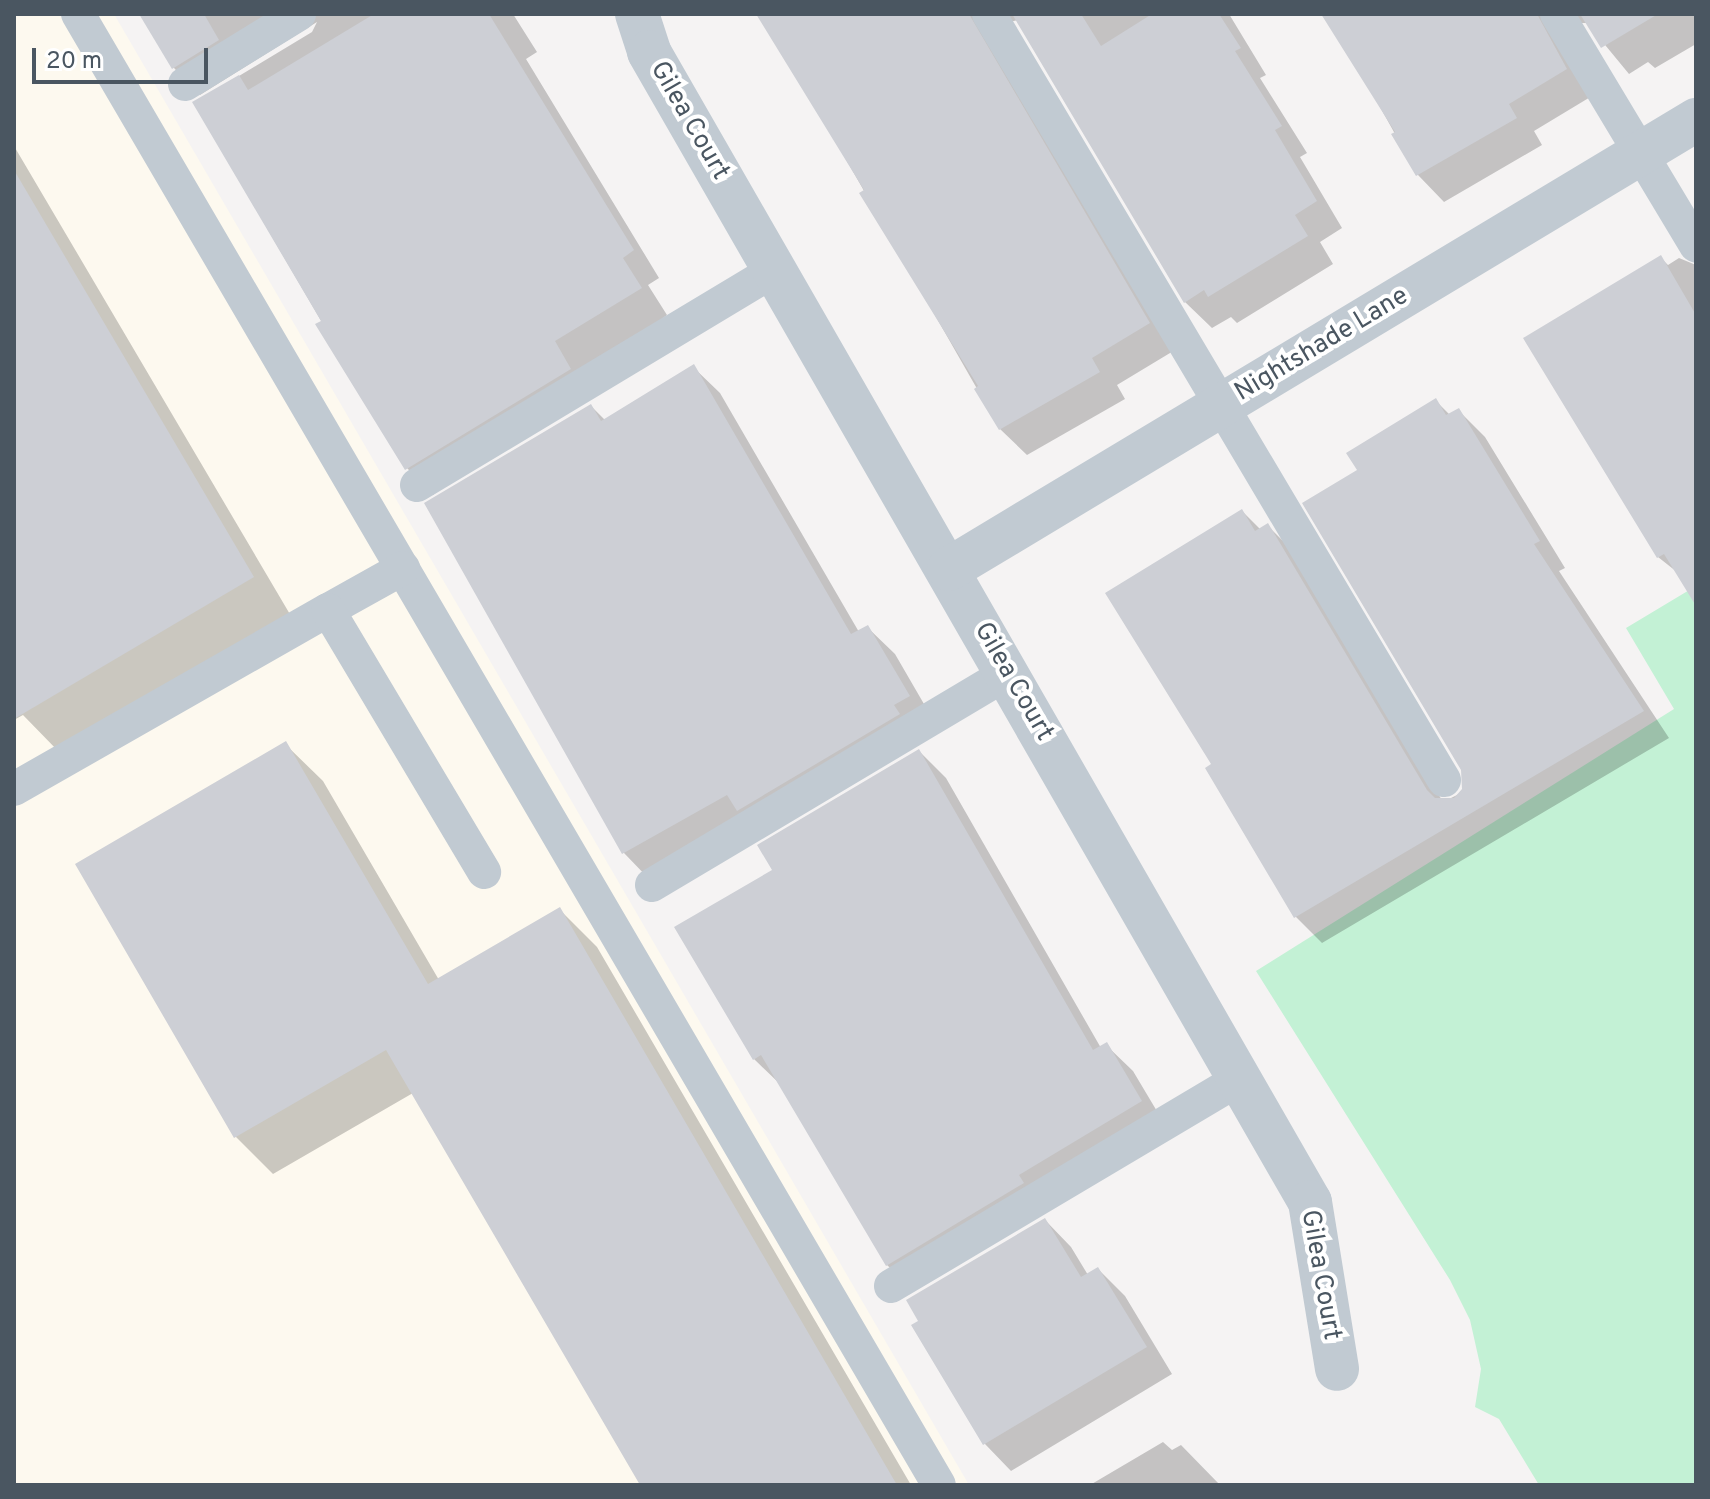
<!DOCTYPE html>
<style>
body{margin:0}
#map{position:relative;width:1710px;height:1499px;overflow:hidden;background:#f5f3f3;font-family:Overpass,sans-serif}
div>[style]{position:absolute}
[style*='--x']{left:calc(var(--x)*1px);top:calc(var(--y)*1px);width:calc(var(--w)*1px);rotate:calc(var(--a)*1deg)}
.commercial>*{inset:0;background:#fdf9ef}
.green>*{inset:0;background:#c3f1d5}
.shadow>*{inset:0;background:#0003}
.building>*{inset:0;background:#cdcfd5}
.lane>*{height:34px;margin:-17px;padding:0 17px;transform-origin:17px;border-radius:17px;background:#c1cad2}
.street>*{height:44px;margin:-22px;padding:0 22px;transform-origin:22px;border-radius:22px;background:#c1cad2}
span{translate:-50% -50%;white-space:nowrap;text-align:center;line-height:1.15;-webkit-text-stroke:8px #fff;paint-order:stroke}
.street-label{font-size:26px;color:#4a5661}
.frame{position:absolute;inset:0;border:16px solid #4a5661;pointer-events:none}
.scale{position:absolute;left:32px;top:48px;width:176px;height:36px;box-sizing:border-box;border:4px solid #4a5661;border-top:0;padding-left:10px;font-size:24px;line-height:28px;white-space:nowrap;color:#4a5661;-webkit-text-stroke:6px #fff;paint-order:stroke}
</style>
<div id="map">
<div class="commercial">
<i style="clip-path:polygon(14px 14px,114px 14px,969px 1485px,14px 1485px)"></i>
</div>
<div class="green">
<i style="clip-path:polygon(1696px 586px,1696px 1485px,1539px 1485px,1499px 1419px,1475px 1407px,1481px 1369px,1470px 1320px,1450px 1280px,1256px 971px,1674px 709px,1626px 628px)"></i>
</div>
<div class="shadow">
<i style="clip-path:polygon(142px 14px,513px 14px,537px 52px,526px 59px,659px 278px,648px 285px,667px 315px,433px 495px,407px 468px,194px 103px,312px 32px,317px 22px,200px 95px,174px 68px)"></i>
<i style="clip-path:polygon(763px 14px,1229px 14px,1266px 75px,1260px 78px,1307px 153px,1300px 157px,1342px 228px,1320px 242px,1333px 264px,1237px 323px,1231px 317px,1212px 328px,1185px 302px,1018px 20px,1005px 23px,1175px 350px,1117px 385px,1125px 399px,1027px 455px,1000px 429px)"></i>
<i style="clip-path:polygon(1328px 14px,1696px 14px,1696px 44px,1655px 68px,1648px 62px,1629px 74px,1587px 23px,1573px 23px,1592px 96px,1534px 131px,1542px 145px,1444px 202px,1418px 175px)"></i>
<i style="clip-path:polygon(14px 146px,291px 616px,60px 753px,23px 715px,14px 720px)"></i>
<i style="clip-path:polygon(1661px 258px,1668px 265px,1679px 258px,1696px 265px,1696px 587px,1658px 557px)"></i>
<i style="clip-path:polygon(693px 367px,720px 393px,859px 632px,868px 628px,895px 654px,935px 723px,650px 880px,624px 853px,555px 734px,591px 406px,606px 421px)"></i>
<i style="clip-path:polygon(1436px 401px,1450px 415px,1458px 410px,1485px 437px,1565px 568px,1559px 571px,1669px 738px,1322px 943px,1296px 917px,1214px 765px,1242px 511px,1261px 530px,1268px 526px,1294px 552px,1443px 802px,1463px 792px,1463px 769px,1359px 471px)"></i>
<i style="clip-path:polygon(285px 744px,323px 781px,439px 980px,559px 909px,597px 947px,911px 1485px,642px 1485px,413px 1093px,273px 1174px,236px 1137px)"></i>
<i style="clip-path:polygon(919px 751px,946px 778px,1101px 1048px,1106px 1045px,1133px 1071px,1167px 1128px,914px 1291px,887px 1265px,781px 1085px,754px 1059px,775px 871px)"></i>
<i style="clip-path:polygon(1045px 1220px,1071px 1247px,1088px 1275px,1098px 1269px,1125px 1296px,1172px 1374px,1011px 1471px,985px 1444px,914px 1326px)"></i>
<i style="clip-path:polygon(1163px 1442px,1172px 1450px,1181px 1445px,1220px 1485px,1090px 1485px)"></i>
</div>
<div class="building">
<i style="clip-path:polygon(139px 14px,204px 14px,219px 40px,172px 69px)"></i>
<i style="clip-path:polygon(374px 14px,489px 14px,634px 250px,623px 258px,642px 288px,555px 341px,571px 369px,405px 470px,315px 324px,321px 321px,192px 102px,239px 75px,248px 90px)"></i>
<i style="clip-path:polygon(756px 14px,969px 14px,1150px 323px,1092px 358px,1100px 372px,999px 430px,974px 389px,978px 386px,859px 193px,864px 190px)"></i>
<i style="clip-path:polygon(1012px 14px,1081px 14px,1101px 46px,1152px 14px,1219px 14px,1241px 48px,1235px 51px,1282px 126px,1275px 130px,1317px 201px,1295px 215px,1308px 236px,1208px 297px,1204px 290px,1184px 303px)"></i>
<i style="clip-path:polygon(1321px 14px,1537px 14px,1567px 69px,1509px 104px,1517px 118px,1416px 176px,1391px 134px,1395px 132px)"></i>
<i style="clip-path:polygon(1580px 14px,1658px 14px,1601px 48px)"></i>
<i style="clip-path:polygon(14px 170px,254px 577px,14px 719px)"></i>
<i style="clip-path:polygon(1661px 255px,1696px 315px,1696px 606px,1664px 554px,1657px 558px,1523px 338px)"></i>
<i style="clip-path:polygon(694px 364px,851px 634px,868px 625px,910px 696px,894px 705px,900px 714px,737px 811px,727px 795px,622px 854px,424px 503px,591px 404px,601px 421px)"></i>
<i style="clip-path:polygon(1436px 398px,1446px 415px,1459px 408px,1540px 541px,1534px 544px,1644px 711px,1294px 918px,1205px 768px,1211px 764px,1105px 593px,1242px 509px,1255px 531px,1268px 523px,1427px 790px,1435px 798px,1454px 798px,1462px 789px,1461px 770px,1302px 503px,1357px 470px,1346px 453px)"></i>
<i style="clip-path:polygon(286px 741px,428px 984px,560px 907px,897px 1485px,640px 1485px,386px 1050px,234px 1138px,75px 864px)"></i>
<i style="clip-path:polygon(919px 749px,1093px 1050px,1107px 1042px,1142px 1101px,1019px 1175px,1024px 1183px,886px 1266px,761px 1055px,753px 1060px,674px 927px,772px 870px,757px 845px)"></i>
<i style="clip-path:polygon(1045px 1218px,1081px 1277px,1098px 1267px,1147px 1347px,983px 1445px,911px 1325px,918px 1321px,906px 1300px)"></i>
</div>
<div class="lane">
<i style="--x:78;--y:14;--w:1704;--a:59.66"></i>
<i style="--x:989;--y:14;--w:891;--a:59.29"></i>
<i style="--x:1557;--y:14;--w:270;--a:59"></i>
<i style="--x:185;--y:84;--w:134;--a:-31.6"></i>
<i style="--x:417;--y:485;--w:418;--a:-31"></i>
<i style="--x:328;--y:610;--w:86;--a:-29.2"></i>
<i style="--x:14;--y:789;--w:361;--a:-29.7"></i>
<i style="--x:328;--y:610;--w:305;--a:59.2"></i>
<i style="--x:652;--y:885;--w:413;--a:-30.8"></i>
<i style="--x:891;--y:1286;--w:405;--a:-30.7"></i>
</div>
<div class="street">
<i style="--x:637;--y:14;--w:40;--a:72"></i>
<i style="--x:649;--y:52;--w:1326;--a:60.11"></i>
<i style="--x:1310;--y:1202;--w:169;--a:80.8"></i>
<i style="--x:949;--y:569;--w:872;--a:-31.01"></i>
</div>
<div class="street-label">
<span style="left:689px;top:121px;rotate:60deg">Gilea Court</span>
<span style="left:1322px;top:345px;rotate:-31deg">Nightshade Lane</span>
<span style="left:1013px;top:682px;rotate:60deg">Gilea Court</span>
<span style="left:1320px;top:1275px;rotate:80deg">Gilea Court</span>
</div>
<div class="frame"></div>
<div class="scale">20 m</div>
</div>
